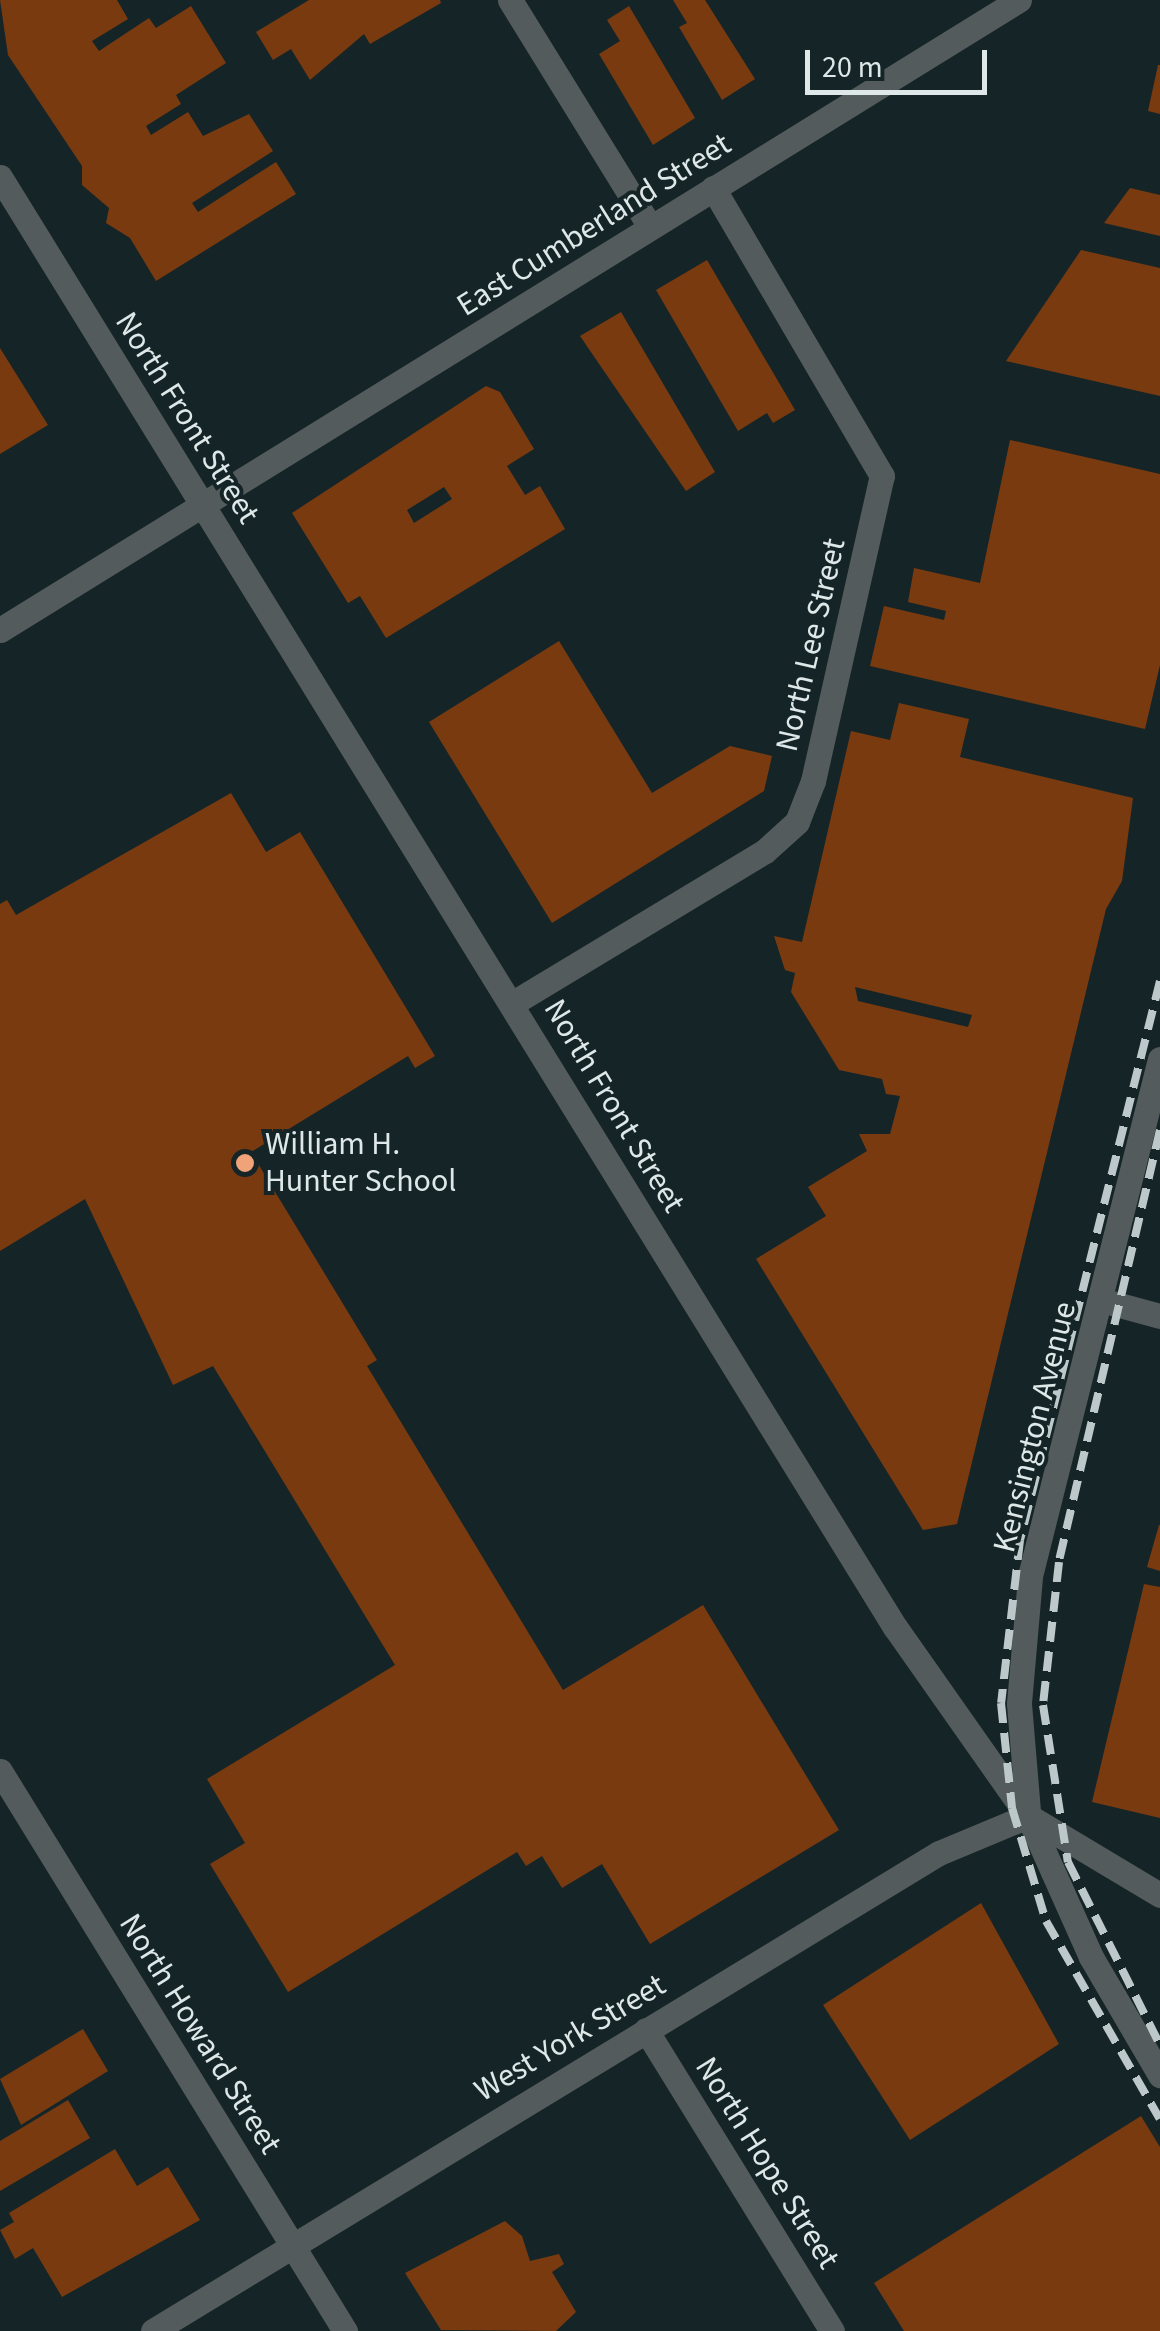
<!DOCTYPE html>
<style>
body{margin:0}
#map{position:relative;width:1160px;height:2331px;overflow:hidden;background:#152527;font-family:"Source Sans 3",sans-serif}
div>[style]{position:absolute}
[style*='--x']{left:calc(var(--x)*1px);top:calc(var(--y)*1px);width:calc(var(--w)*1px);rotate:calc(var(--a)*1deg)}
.building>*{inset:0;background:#793a10}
.minor>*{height:25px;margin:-12.5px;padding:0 12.5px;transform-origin:12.5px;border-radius:12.5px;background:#545b5c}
.rail>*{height:8px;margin-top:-4px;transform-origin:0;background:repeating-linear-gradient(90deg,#bdc8ca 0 20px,transparent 0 30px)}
.dots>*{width:28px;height:28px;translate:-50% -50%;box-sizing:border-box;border:5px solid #152527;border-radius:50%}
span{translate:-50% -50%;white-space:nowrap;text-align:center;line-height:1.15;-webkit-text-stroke:8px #152527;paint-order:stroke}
.street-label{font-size:32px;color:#dee8e9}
.poi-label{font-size:32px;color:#dee8e9}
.left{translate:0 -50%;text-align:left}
.scale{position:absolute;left:805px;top:50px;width:182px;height:45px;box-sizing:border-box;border:5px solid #dee8e9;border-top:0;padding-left:12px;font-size:30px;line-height:35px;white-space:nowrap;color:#dee8e9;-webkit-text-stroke:8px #152527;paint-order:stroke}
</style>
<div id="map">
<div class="building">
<i style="clip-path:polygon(0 0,117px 0,128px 19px,92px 41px,99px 51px,149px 18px,156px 28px,191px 6px,226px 63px,176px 95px,181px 104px,146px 126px,151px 135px,188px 112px,203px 136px,249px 114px,273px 151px,192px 203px,198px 212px,276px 162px,296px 194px,156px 281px,130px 238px,106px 223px,109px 208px,82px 185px,82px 166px,8px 55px)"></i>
<i style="clip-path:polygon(309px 0,440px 0,441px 3px,370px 44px,364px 34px,310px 80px,291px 49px,273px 60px,256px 32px)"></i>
<i style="clip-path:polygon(673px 0,705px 0,755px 79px,722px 100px,679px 27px,687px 23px)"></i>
<i style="clip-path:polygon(629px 6px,695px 118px,653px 145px,599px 54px,620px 41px,607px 20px)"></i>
<i style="clip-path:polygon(1158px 65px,1160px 65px,1160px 114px,1148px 111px)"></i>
<i style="clip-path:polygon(1130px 188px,1160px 195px,1160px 236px,1104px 223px)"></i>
<i style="clip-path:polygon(1081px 250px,1160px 268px,1160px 396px,1006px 361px)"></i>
<i style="clip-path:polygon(707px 260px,795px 410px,773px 423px,767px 413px,738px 431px,656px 290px)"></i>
<i style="clip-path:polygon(621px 312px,715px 472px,686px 491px,580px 336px)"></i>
<i style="clip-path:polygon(0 348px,48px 425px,0 454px)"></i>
<i style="clip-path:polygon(evenodd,486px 386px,500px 392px,534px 449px,507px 466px,525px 495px,540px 486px,565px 529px,386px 638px,360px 596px,348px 603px,292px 513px,486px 386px,444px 487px,452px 499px,414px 523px,407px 510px,444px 487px)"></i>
<i style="clip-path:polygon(1010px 440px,1160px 474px,1160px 665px,1145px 729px,870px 666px,884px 606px,944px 620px,946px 611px,908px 602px,914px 568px,980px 583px)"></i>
<i style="clip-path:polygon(559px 641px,652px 793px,730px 746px,772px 756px,764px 791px,552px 923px,429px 722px)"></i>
<i style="clip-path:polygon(evenodd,899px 703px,969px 719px,960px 757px,1133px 798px,1122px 881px,1106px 909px,957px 1524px,923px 1530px,756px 1259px,826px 1216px,808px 1187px,867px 1151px,859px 1134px,890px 1134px,900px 1096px,886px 1094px,882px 1079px,839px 1070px,791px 992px,795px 973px,785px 970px,774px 936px,802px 942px,851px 731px,890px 740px,899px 703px,855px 987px,972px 1015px,968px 1027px,858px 1001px,855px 987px)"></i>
<i style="clip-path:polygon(231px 793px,266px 852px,300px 832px,435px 1056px,415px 1068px,408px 1056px,251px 1152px,377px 1360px,367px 1366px,563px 1690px,703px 1605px,839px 1830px,650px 1944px,602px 1864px,562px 1888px,542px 1856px,526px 1866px,517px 1852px,288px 1992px,210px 1864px,245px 1843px,207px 1779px,395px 1665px,213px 1366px,173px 1385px,85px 1199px,0 1251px,0 904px,7px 900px,16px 915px)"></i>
<i style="clip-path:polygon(1159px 1525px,1160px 1525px,1160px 1571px,1147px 1567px)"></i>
<i style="clip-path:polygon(1144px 1584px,1160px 1587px,1160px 1818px,1092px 1802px)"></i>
<i style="clip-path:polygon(981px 1903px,1059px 2044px,910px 2140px,823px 2005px)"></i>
<i style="clip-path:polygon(83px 2029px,108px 2071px,21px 2125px,0 2079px)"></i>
<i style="clip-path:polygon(68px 2100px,90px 2138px,0 2191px,0 2141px)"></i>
<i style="clip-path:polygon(1141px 2116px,1160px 2147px,1160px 2331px,904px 2331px,874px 2283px)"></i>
<i style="clip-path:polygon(115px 2149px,137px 2186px,168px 2167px,200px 2220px,62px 2297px,33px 2248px,15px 2259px,0 2230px,14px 2222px,9px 2213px)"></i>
<i style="clip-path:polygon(505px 2221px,522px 2236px,530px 2261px,559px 2254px,564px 2264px,552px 2272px,576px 2312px,556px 2331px,441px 2330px,405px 2273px)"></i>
</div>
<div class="minor">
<i style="--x:510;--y:0;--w:267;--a:58.3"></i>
<i style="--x:0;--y:177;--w:1704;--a:58.32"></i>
<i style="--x:895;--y:1627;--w:231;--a:54.9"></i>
<i style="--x:1028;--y:1816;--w:154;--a:65.9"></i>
<i style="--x:1091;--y:1957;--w:137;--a:59.7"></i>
<i style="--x:0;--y:630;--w:1198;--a:-31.73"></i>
<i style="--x:513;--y:1003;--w:294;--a:-31.1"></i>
<i style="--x:765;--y:851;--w:43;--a:-42.2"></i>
<i style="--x:797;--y:822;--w:44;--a:-68.7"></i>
<i style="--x:813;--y:781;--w:313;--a:-77.3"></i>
<i style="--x:882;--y:476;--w:334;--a:-120.4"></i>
<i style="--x:1101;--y:1300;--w:61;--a:15.2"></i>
<i style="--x:0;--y:1771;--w:658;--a:58.36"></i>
<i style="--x:1028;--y:1811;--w:108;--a:-94.8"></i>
<i style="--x:1019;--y:1703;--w:127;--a:-85"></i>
<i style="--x:1030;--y:1576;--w:533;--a:-75.89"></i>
<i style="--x:1028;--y:1816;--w:154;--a:30.9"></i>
<i style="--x:646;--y:2030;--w:354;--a:58.3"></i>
<i style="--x:153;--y:2331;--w:920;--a:-31.31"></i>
<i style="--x:939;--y:1853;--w:96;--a:-22.6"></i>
</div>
<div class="rail">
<i style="--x:1160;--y:981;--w:576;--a:104.06"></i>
<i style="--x:1020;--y:1540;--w:164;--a:96.6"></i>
<i style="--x:1001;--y:1703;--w:106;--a:84"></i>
<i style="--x:1012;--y:1808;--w:118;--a:73.3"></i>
<i style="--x:1046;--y:1921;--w:228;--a:60.1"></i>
<i style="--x:1160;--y:1130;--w:444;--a:103.2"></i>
<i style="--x:1059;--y:1562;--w:144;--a:96.4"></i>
<i style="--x:1043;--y:1705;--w:159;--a:81"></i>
<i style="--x:1068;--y:1862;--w:205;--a:63.3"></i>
</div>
<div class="dots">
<i style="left:245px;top:1163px;background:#f0a279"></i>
</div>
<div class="street-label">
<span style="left:594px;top:225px;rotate:-32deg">East Cumberland Street</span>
<span style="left:187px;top:418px;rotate:58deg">North Front Street</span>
<span style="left:811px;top:645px;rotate:-77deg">North Lee Street</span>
<span style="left:614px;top:1106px;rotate:59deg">North Front Street</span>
<span style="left:1035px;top:1427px;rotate:-76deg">Kensington Avenue</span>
<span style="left:200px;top:2034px;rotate:58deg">North Howard Street</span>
<span style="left:570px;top:2038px;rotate:-31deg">West York Street</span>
<span style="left:767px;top:2163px;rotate:58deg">North Hope Street</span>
</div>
<div class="poi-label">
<span class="left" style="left:265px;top:1163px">William H.<br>Hunter School</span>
</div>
<div class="scale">20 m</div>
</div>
